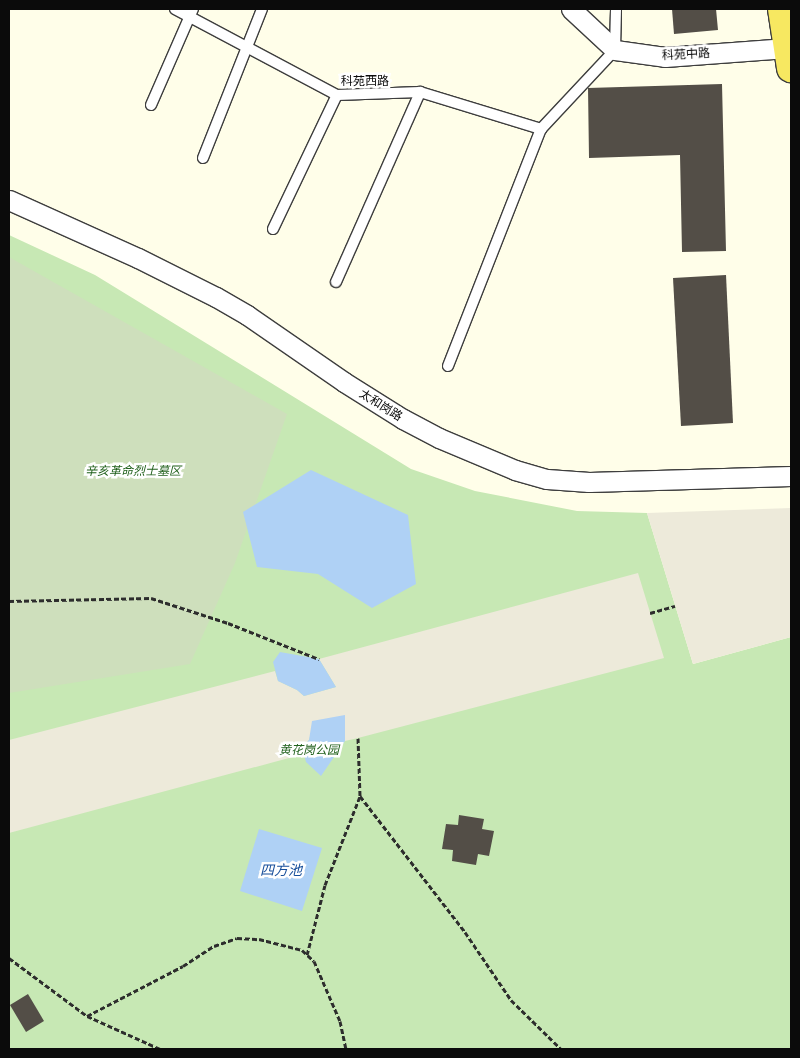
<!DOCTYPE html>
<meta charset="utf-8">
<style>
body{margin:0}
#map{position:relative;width:800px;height:1058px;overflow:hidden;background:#fffee9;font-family:Merriweather,"Noto Sans SC",serif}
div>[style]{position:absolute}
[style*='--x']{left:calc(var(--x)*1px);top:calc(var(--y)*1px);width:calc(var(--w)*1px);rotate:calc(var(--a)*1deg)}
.green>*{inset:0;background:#c7e8b4}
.cemetery>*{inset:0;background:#cedfbc}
.plaza>*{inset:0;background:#edeada}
.water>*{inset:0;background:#afd1f5}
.building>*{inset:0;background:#534e47}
.path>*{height:3px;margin-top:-1.5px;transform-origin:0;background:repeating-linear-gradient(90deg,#2d2d2d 0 5px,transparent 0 7.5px)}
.roads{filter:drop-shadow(1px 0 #3e3e3e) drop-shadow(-1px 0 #3e3e3e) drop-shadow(0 1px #3e3e3e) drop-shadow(0 -1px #3e3e3e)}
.lane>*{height:10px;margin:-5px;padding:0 5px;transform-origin:5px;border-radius:5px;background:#fff}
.street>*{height:19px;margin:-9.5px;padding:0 9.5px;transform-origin:9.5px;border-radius:9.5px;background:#fff}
.primary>*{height:28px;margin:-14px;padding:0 14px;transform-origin:14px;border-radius:14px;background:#f7e861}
span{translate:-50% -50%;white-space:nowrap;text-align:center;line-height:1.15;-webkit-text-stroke:5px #fff;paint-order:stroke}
.street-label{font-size:12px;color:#0b0b0b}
.park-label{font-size:12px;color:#21611d;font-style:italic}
.water-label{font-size:14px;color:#174e9a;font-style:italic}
.frame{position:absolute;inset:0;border:10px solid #0b0b0b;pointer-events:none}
</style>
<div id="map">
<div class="green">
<i style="clip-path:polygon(9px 235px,95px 275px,411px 469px,475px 491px,577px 511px,647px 513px,693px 664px,791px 637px,791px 1049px,9px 1049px)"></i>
</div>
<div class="cemetery">
<i style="clip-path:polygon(9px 257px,287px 414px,235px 563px,190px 664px,9px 693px)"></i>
</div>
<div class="plaza">
<i style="clip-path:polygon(791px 508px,791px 637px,693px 664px,647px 513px)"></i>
<i style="clip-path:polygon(638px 573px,664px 658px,358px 738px,345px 741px,345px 733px,312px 730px,309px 740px,303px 746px,304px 754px,9px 833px,9px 740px,275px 671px,278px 681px,297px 690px,304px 696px,336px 687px,319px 659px)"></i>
</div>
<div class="water">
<i style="clip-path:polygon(311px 470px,408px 515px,416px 584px,372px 608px,318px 574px,257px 567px,243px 512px)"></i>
<i style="clip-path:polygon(280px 652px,319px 659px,336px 687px,304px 696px,297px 690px,278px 681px,273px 662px)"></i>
<i style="clip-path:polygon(345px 715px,345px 741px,321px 776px,306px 762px,304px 754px,303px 746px,309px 740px,312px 721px)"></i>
<i style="clip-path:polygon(259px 829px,322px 848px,302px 911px,240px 891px)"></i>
</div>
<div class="building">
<i style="clip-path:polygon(672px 9px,716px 9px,718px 30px,674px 34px)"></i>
<i style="clip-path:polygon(722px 84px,726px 251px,682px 252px,680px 155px,589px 158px,588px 88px)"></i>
<i style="clip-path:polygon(726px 275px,733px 423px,681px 426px,673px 278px)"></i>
<i style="clip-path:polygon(459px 815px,484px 819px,482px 829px,494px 831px,489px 856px,478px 854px,476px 865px,452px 861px,453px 850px,442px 849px,446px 824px,458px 825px)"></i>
<i style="clip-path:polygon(28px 994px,44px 1021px,26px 1032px,10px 1005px)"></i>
</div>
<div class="path">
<i style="--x:9;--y:601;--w:142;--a:-1.2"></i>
<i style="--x:151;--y:598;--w:81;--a:18"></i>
<i style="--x:228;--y:623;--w:98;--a:21.6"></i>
<i style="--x:650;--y:613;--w:26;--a:-16"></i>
<i style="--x:358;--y:738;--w:58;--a:88"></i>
<i style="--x:360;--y:796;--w:172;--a:52.3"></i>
<i style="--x:465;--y:932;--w:82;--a:55.9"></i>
<i style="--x:511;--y:1000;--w:70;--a:44.4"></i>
<i style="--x:307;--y:955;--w:72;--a:-75.6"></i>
<i style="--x:325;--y:885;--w:96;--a:-68.5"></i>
<i style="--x:9;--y:958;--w:97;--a:36.6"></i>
<i style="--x:87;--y:1016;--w:80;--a:24.3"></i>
<i style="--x:87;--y:1016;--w:108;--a:-27.5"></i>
<i style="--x:183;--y:966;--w:37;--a:-33"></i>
<i style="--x:214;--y:946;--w:24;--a:-19"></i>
<i style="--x:237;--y:938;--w:22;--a:3"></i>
<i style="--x:259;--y:939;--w:44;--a:14.3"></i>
<i style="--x:302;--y:950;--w:16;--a:43"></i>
<i style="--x:314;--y:961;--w:65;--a:66.6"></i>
<i style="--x:340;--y:1021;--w:29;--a:78"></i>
</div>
<div class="roads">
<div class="lane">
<i style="--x:175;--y:9;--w:183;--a:28"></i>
<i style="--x:337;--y:95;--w:83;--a:-2.1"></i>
<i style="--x:420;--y:92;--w:127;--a:17"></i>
<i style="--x:151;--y:105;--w:105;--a:-66.4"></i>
<i style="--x:203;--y:158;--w:160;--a:-68.4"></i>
<i style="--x:273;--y:229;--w:148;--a:-64.5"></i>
<i style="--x:336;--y:282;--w:208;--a:-66.1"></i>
<i style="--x:448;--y:366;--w:255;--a:-68.6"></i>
<i style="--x:541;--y:129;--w:108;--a:-46.9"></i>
<i style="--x:615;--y:50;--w:41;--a:-88.6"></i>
</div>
<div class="street">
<i style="--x:571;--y:9;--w:60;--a:43"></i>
<i style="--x:615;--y:50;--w:50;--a:8"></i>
<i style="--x:665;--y:57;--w:122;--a:-4.2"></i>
<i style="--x:9;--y:200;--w:141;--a:24.2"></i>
<i style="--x:138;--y:258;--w:87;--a:26.6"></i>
<i style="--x:216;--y:297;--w:36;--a:30"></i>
<i style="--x:247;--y:315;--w:118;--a:34.6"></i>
<i style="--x:344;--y:382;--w:70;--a:32.1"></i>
<i style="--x:403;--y:419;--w:41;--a:27.8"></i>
<i style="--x:439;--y:438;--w:82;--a:22.8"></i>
<i style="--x:515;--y:470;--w:33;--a:16"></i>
<i style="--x:547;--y:479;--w:42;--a:4.1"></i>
<i style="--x:589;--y:482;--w:202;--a:-1.7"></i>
</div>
<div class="primary">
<i style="--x:782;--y:9;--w:60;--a:81.3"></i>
</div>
</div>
<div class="street-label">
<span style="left:686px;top:54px;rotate:-3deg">科苑中路</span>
<span style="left:365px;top:81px">科苑西路</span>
<span style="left:381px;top:405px;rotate:32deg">太和岗路</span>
</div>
<div class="park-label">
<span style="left:133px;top:471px">辛亥革命烈士墓区</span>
<span style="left:309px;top:750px">黄花岗公园</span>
</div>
<div class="water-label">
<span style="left:281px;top:870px">四方池</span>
</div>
<div class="frame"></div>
</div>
